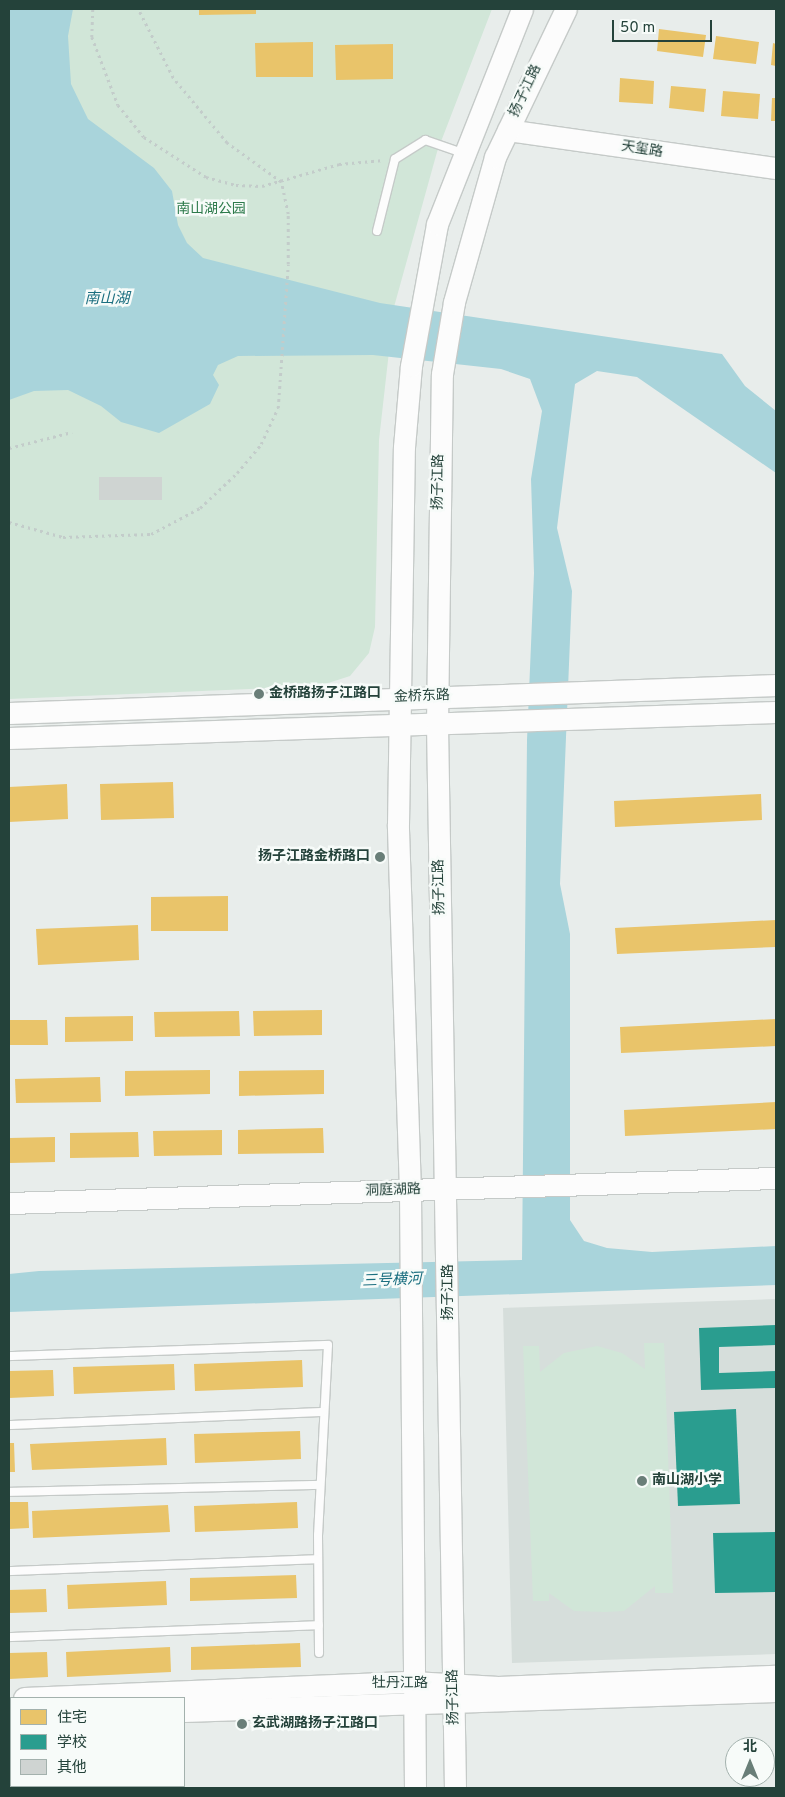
<!DOCTYPE html>
<meta charset="utf-8">
<style>
body{margin:0}
#map{position:relative;width:785px;height:1797px;overflow:hidden;background:#e8edeb;font-family:Overpass,"Noto Sans SC",sans-serif}
div>[style]{position:absolute}
[style*='--x']{left:calc(var(--x)*1px);top:calc(var(--y)*1px);width:calc(var(--w)*1px);rotate:calc(var(--a)*1deg)}
.built>*{inset:0;background:#d6dedb}
.green>*{inset:0;background:#d1e6d8}
.water>*{inset:0;background:#a9d4db}
.homes>*{inset:0;background:#e9c46a}
.schools>*{inset:0;background:#2a9d8f}
.building>*{inset:0;background:#cfd4d2}
.path>*{height:2.5px;margin-top:-1.25px;transform-origin:0;background:repeating-linear-gradient(90deg,#c3ccca 0 2.5px,transparent 0 6.5px)}
.roads{filter:drop-shadow(1px 0 #c5cac8) drop-shadow(-1px 0 #c5cac8) drop-shadow(0 1px #c5cac8) drop-shadow(0 -1px #c5cac8)}
.lane>*{height:8px;margin:-4px;padding:0 4px;transform-origin:4px;border-radius:4px;background:#fcfcfc}
.secondary>*{height:21px;margin:-10.5px;padding:0 10.5px;transform-origin:10.5px;border-radius:10.5px;background:#fcfcfc}
.dots>*{width:14px;height:14px;translate:-50% -50%;box-sizing:border-box;border:2px solid #f7fbf9;border-radius:50%}
span{translate:-50% -50%;white-space:nowrap;text-align:center;line-height:1.15;-webkit-text-stroke:5px #f7fbf9;paint-order:stroke}
.street-label{font-size:14px;color:#24423a}
.park-label{font-size:14px;color:#2d7a4b}
.poi-label{font-size:14px;color:#24423a;font-weight:700}
.left{translate:0 -50%;text-align:left}
.right{translate:-100% -50%;text-align:right}
.water-label{font-size:15px;color:#1c6f80;font-style:italic}
.frame{position:absolute;inset:0;border:10px solid #24423a;pointer-events:none}
.legend{position:absolute;left:10px;top:1697px;width:175px;height:90px;box-sizing:border-box;background:#f7fbf9;border:1px solid #a3b1ad;margin:0;padding:6px 9px;list-style:none;font-size:15px;color:#24423a}
.legend li{display:flex;align-items:center;gap:10px;height:25px}
.legend b{width:25px;border:1px solid #a3b1ad}
.north{position:absolute;left:725px;top:1737px;width:50px;height:50px;box-sizing:border-box;background:#f7fbf9;border:1px solid #a3b1ad;border-radius:50%;rotate:0deg;font-size:14px;font-weight:700;line-height:20px;text-align:center;color:#24423a}
.north::after{content:'';display:block;margin:auto;width:18px;height:22px;background:#697e78;clip-path:polygon(50% 0,100% 100%,50% 72%,0 100%)}
.scale{position:absolute;left:612px;top:20px;width:100px;height:22px;box-sizing:border-box;border:2px solid #24423a;border-top:0;padding-left:6px;font-size:15px;line-height:18px;white-space:nowrap;color:#24423a;-webkit-text-stroke:4px #f7fbf9;paint-order:stroke}
</style>
<div id="map">
<div class="built">
<i style="clip-path:polygon(776px 1299px,776px 1654px,512px 1663px,503px 1308px)"></i>
</div>
<div class="green">
<i style="clip-path:polygon(9px 9px,492px 9px,437px 152px,394px 307px,379px 440px,375px 627px,369px 653px,350px 676px,319px 686px,9px 699px)"></i>
<i style="clip-path:polygon(644px 1343px,664px 1343px,673px 1593px,655px 1593px,655px 1586px,624px 1611px,605px 1612px,574px 1611px,549px 1593px,549px 1601px,533px 1601px,523px 1346px,539px 1346px,540px 1372px,564px 1353px,597px 1346px,622px 1353px,645px 1369px)"></i>
</div>
<div class="water">
<i style="clip-path:polygon(9px 9px,73px 9px,68px 36px,71px 84px,88px 119px,154px 168px,172px 191px,178px 225px,187px 243px,203px 258px,380px 303px,722px 354px,745px 386px,776px 411px,776px 473px,637px 377px,597px 371px,575px 384px,557px 528px,572px 591px,560px 884px,570px 934px,570px 1220px,584px 1241px,607px 1248px,652px 1252px,776px 1246px,776px 1285px,9px 1312px,9px 1274px,39px 1271px,522px 1260px,527px 740px,534px 573px,531px 479px,542px 411px,530px 379px,501px 369px,373px 355px,238px 356px,218px 365px,213px 375px,219px 385px,210px 404px,159px 433px,121px 422px,101px 406px,68px 390px,34px 391px,9px 400px)"></i>
</div>
<div class="homes">
<i style="clip-path:polygon(199px 9px,256px 9px,256px 14px,199px 15px)"></i>
<i style="clip-path:polygon(659px 29px,706px 35px,703px 57px,657px 51px)"></i>
<i style="clip-path:polygon(716px 36px,759px 42px,756px 64px,713px 59px)"></i>
<i style="clip-path:polygon(313px 42px,313px 77px,256px 77px,255px 43px)"></i>
<i style="clip-path:polygon(773px 43px,776px 44px,776px 66px,771px 65px)"></i>
<i style="clip-path:polygon(393px 44px,393px 79px,336px 80px,335px 45px)"></i>
<i style="clip-path:polygon(620px 78px,654px 81px,653px 104px,619px 102px)"></i>
<i style="clip-path:polygon(671px 86px,706px 89px,704px 112px,669px 108px)"></i>
<i style="clip-path:polygon(723px 91px,760px 94px,758px 119px,721px 116px)"></i>
<i style="clip-path:polygon(772px 98px,776px 98px,776px 121px,771px 121px)"></i>
<i style="clip-path:polygon(173px 782px,174px 818px,101px 820px,100px 784px)"></i>
<i style="clip-path:polygon(67px 784px,68px 819px,9px 822px,9px 787px)"></i>
<i style="clip-path:polygon(761px 794px,762px 820px,615px 827px,614px 801px)"></i>
<i style="clip-path:polygon(228px 896px,228px 931px,151px 931px,151px 897px)"></i>
<i style="clip-path:polygon(776px 920px,776px 947px,617px 954px,615px 928px)"></i>
<i style="clip-path:polygon(138px 925px,139px 960px,38px 965px,36px 929px)"></i>
<i style="clip-path:polygon(322px 1010px,322px 1035px,254px 1036px,253px 1011px)"></i>
<i style="clip-path:polygon(239px 1011px,240px 1036px,155px 1037px,154px 1012px)"></i>
<i style="clip-path:polygon(133px 1016px,133px 1041px,65px 1042px,65px 1017px)"></i>
<i style="clip-path:polygon(776px 1019px,776px 1046px,621px 1053px,620px 1027px)"></i>
<i style="clip-path:polygon(9px 1020px,47px 1020px,48px 1045px,9px 1045px)"></i>
<i style="clip-path:polygon(210px 1070px,210px 1094px,125px 1096px,125px 1071px)"></i>
<i style="clip-path:polygon(324px 1070px,324px 1094px,239px 1096px,239px 1071px)"></i>
<i style="clip-path:polygon(100px 1077px,101px 1102px,16px 1103px,15px 1079px)"></i>
<i style="clip-path:polygon(776px 1102px,776px 1129px,625px 1136px,624px 1110px)"></i>
<i style="clip-path:polygon(323px 1128px,324px 1153px,238px 1154px,238px 1130px)"></i>
<i style="clip-path:polygon(222px 1130px,222px 1155px,154px 1156px,153px 1131px)"></i>
<i style="clip-path:polygon(138px 1132px,139px 1157px,70px 1158px,70px 1133px)"></i>
<i style="clip-path:polygon(55px 1137px,55px 1162px,9px 1163px,9px 1138px)"></i>
<i style="clip-path:polygon(302px 1360px,303px 1387px,195px 1391px,194px 1364px)"></i>
<i style="clip-path:polygon(174px 1364px,175px 1390px,74px 1394px,73px 1367px)"></i>
<i style="clip-path:polygon(53px 1370px,54px 1396px,9px 1398px,9px 1371px)"></i>
<i style="clip-path:polygon(300px 1431px,301px 1459px,195px 1463px,194px 1434px)"></i>
<i style="clip-path:polygon(166px 1438px,167px 1465px,32px 1470px,30px 1444px)"></i>
<i style="clip-path:polygon(9px 1443px,14px 1443px,15px 1472px,9px 1472px)"></i>
<i style="clip-path:polygon(9px 1502px,28px 1502px,29px 1528px,9px 1529px)"></i>
<i style="clip-path:polygon(297px 1502px,298px 1528px,195px 1532px,194px 1506px)"></i>
<i style="clip-path:polygon(168px 1505px,170px 1532px,33px 1538px,32px 1511px)"></i>
<i style="clip-path:polygon(296px 1575px,297px 1598px,190px 1601px,190px 1578px)"></i>
<i style="clip-path:polygon(166px 1581px,167px 1605px,68px 1609px,67px 1585px)"></i>
<i style="clip-path:polygon(46px 1589px,47px 1612px,9px 1613px,9px 1590px)"></i>
<i style="clip-path:polygon(300px 1643px,301px 1667px,191px 1670px,191px 1647px)"></i>
<i style="clip-path:polygon(170px 1647px,171px 1672px,67px 1677px,66px 1652px)"></i>
<i style="clip-path:polygon(47px 1652px,48px 1677px,9px 1679px,9px 1653px)"></i>
<i style="clip-path:polygon(9px 1757px,11px 1757px,9px 1783px)"></i>
</div>
<div class="schools">
<i style="clip-path:polygon(776px 1325px,776px 1345px,719px 1347px,719px 1373px,776px 1371px,776px 1388px,701px 1390px,699px 1328px)"></i>
<i style="clip-path:polygon(736px 1409px,740px 1504px,678px 1506px,674px 1412px)"></i>
<i style="clip-path:polygon(776px 1532px,776px 1592px,715px 1593px,713px 1533px)"></i>
</div>
<div class="building">
<i style="clip-path:polygon(99px 477px,162px 477px,162px 500px,99px 500px)"></i>
</div>
<div class="path">
<i style="--x:93;--y:9;--w:28;--a:92"></i>
<i style="--x:92;--y:37;--w:73;--a:69.1"></i>
<i style="--x:118;--y:105;--w:41;--a:50.9"></i>
<i style="--x:144;--y:137;--w:74;--a:32.8"></i>
<i style="--x:206;--y:177;--w:31;--a:15"></i>
<i style="--x:236;--y:185;--w:26;--a:2"></i>
<i style="--x:262;--y:186;--w:80;--a:-15.9"></i>
<i style="--x:339;--y:164;--w:45;--a:-5.1"></i>
<i style="--x:9;--y:448;--w:65;--a:-14.3"></i>
<i style="--x:9;--y:522;--w:56;--a:15.5"></i>
<i style="--x:63;--y:537;--w:88;--a:-2"></i>
<i style="--x:151;--y:534;--w:55;--a:-28"></i>
<i style="--x:200;--y:508;--w:51;--a:-43.4"></i>
<i style="--x:237;--y:473;--w:38;--a:-50"></i>
<i style="--x:261;--y:444;--w:40;--a:-65"></i>
<i style="--x:278;--y:408;--w:144;--a:-86"></i>
<i style="--x:288;--y:264;--w:50;--a:-90"></i>
<i style="--x:288;--y:214;--w:33;--a:-102"></i>
<i style="--x:281;--y:182;--w:67;--a:-144.2"></i>
<i style="--x:227;--y:143;--w:85;--a:-129.7"></i>
<i style="--x:173;--y:78;--w:77;--a:-116.9"></i>
</div>
<div class="roads">
<div class="lane">
<i style="--x:377;--y:231;--w:74;--a:-76"></i>
<i style="--x:395;--y:159;--w:36;--a:-32"></i>
<i style="--x:425;--y:140;--w:39;--a:19"></i>
<i style="--x:9;--y:1356;--w:319;--a:-2"></i>
<i style="--x:328;--y:1345;--w:190;--a:93"></i>
<i style="--x:318;--y:1535;--w:118;--a:89.5"></i>
<i style="--x:9;--y:1425;--w:314;--a:-2.4"></i>
<i style="--x:9;--y:1492;--w:311;--a:-1.3"></i>
<i style="--x:9;--y:1571;--w:309;--a:-2.2"></i>
<i style="--x:9;--y:1637;--w:310;--a:-2.2"></i>
</div>
<div class="secondary">
<i style="--x:508;--y:130;--w:271;--a:8.1"></i>
<i style="--x:9;--y:713;--w:768;--a:-2.09"></i>
<i style="--x:9;--y:738;--w:767;--a:-1.94"></i>
<i style="--x:9;--y:1203;--w:767;--a:-1.87"></i>
<i style="--x:24;--y:1698;--w:389;--a:-2.4"></i>
<i style="--x:413;--y:1682;--w:85;--a:3.4"></i>
<i style="--x:498;--y:1687;--w:278;--a:-2.3"></i>
<i style="--x:184;--y:1711;--w:592;--a:-1.93"></i>
<i style="--x:9;--y:1719;--w:2;--a:0"></i>
<i style="--x:415;--y:1788;--w:597;--a:-90.48"></i>
<i style="--x:410;--y:1191;--w:367;--a:-91.9"></i>
<i style="--x:398;--y:824;--w:377;--a:-89.1"></i>
<i style="--x:404;--y:447;--w:81;--a:-85.1"></i>
<i style="--x:411;--y:366;--w:144;--a:-79.6"></i>
<i style="--x:437;--y:224;--w:231;--a:-68.4"></i>
<i style="--x:455;--y:1788;--w:1064;--a:-90.97"></i>
<i style="--x:437;--y:724;--w:350;--a:-89.2"></i>
<i style="--x:442;--y:374;--w:73;--a:-80.5"></i>
<i style="--x:454;--y:302;--w:151;--a:-74.2"></i>
<i style="--x:495;--y:157;--w:164;--a:-64.4"></i>
</div>
</div>
<div class="dots">
<i style="left:259px;top:694px;background:#697e78"></i>
<i style="left:380px;top:857px;background:#697e78"></i>
<i style="left:642px;top:1481px;background:#697e78"></i>
<i style="left:242px;top:1724px;background:#697e78"></i>
</div>
<div class="street-label">
<span style="left:526px;top:91px;rotate:-65deg">扬子江路</span>
<span style="left:642px;top:150px;rotate:9deg">天玺路</span>
<span style="left:439px;top:482px;rotate:-89deg">扬子江路</span>
<span style="left:422px;top:697px;rotate:-2deg">金桥东路</span>
<span style="left:440px;top:887px;rotate:-91deg">扬子江路</span>
<span style="left:393px;top:1191px;rotate:-2deg">洞庭湖路</span>
<span style="left:449px;top:1292px;rotate:-90deg">扬子江路</span>
<span style="left:400px;top:1684px">牡丹江路</span>
<span style="left:454px;top:1697px;rotate:-91deg">扬子江路</span>
</div>
<div class="park-label">
<span style="left:211px;top:210px">南山湖公园</span>
</div>
<div class="poi-label">
<span class="left" style="left:269px;top:694px">金桥路扬子江路口</span>
<span class="right" style="left:370px;top:857px">扬子江路金桥路口</span>
<span class="left" style="left:652px;top:1481px">南山湖小学</span>
<span class="left" style="left:252px;top:1724px">玄武湖路扬子江路口</span>
</div>
<div class="water-label">
<span style="left:107px;top:300px">南山湖</span>
<span style="left:392px;top:1281px;rotate:-2deg">三号横河</span>
</div>
<div class="frame"></div>
<ul class="legend">
<li><b style="height:14px;background:#e9c46a"></b>住宅</li>
<li><b style="height:14px;background:#2a9d8f"></b>学校</li>
<li><b style="height:14px;background:#cfd4d2"></b>其他</li>
</ul>
<div class="north">北</div>
<div class="scale">50 m</div>
</div>
